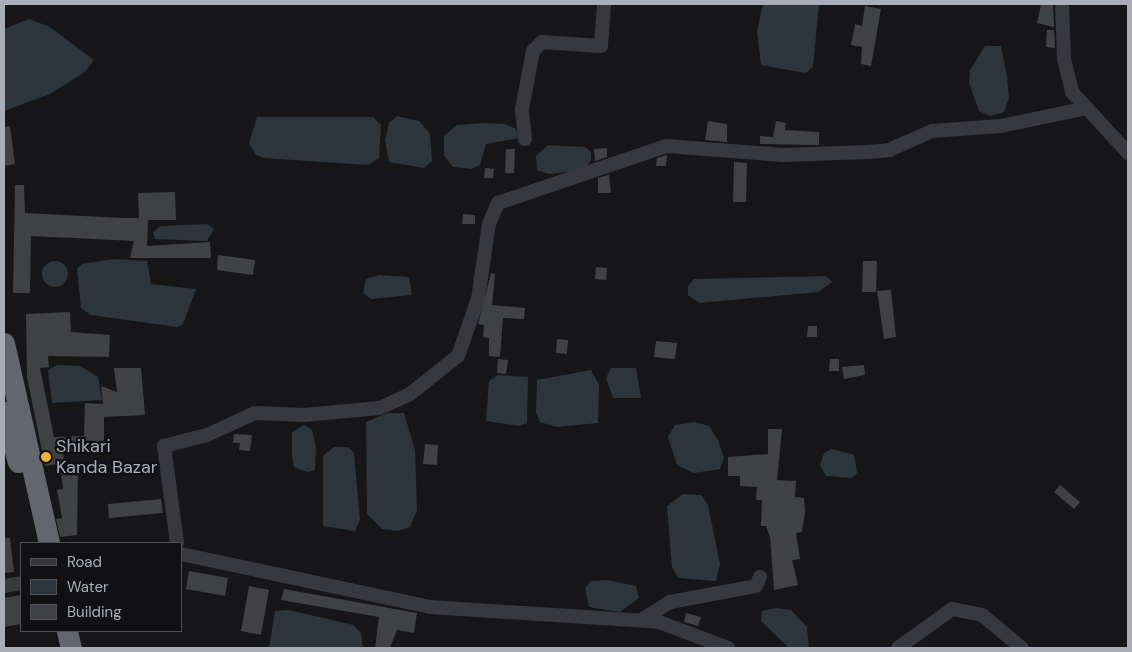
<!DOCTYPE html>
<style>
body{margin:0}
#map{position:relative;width:1132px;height:652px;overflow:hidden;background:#161618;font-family:"DM Sans",sans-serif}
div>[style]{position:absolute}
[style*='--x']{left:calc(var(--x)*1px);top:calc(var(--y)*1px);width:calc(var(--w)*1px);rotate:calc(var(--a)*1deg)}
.water>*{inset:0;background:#2c353c}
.round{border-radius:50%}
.building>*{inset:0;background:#404145}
.minor>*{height:14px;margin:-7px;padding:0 7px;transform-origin:7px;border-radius:7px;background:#37383d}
.highway>*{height:21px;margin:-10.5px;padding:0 10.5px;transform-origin:10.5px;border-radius:10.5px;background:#63666e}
.dots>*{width:14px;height:14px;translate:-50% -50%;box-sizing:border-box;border:2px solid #111113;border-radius:50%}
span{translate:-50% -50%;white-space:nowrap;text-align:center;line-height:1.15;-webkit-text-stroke:4.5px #111113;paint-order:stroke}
.poi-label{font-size:18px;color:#a8adb8}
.left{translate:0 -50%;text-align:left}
.frame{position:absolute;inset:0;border:5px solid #a8adb8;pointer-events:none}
.legend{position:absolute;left:20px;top:542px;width:162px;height:90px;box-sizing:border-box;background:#111113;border:1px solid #4d4f55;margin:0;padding:6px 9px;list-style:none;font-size:15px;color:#a8adb8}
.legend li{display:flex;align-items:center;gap:10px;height:25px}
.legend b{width:25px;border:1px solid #4d4f55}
</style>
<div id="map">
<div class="water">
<i style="clip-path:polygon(763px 4px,819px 4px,813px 67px,806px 73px,761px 65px,757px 31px)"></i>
<i style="clip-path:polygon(29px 19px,50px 27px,94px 60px,85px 72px,50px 94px,4px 111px,4px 29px)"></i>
<i style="clip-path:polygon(985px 46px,1001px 46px,1007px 77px,1009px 98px,1004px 112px,991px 116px,979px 111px,969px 83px,970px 70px)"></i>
<i style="clip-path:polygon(397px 116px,419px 121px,430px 134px,432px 161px,424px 168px,389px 162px,385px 140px,389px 123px)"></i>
<i style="clip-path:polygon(257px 117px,373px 117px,381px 125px,379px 158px,368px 165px,264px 158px,256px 155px,249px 143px)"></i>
<i style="clip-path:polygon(483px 123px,505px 124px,516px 129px,518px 138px,486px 144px,480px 165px,471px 169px,453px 167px,444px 155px,444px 136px,457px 125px)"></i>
<i style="clip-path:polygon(548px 145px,585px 147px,591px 152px,591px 160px,584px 170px,549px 174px,537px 170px,536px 156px)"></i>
<i style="clip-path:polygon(207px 224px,214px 229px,207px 241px,155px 239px,153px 233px,160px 226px)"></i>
<i style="clip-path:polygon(114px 259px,147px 261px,151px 284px,196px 289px,183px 324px,177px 327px,91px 315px,81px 308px,77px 269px,82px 264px)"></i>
<i class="round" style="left:42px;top:261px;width:26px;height:26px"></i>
<i style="clip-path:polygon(379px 275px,409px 277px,412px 295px,371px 299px,363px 293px,366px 279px)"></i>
<i style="clip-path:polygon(826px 276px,832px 282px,818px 292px,699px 303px,688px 295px,688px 286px,694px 279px)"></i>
<i style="clip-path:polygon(57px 365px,80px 366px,98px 377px,102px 400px,52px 403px,48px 370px)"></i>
<i style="clip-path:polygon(611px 368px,636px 368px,641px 398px,613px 398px,606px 378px)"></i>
<i style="clip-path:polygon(591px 370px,599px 385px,598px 423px,556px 427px,540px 422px,536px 412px,537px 380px)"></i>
<i style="clip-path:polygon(498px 375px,528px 377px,527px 423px,520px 426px,486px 421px,489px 381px)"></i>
<i style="clip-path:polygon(388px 413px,404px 413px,415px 450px,417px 510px,410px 527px,398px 531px,382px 529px,367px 514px,366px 422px)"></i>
<i style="clip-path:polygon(695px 422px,709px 426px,718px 440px,724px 458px,720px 469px,694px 473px,677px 465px,668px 437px,675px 425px)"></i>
<i style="clip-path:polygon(304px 425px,312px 430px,316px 446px,315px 470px,307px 472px,294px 467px,292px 457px,292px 432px)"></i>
<i style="clip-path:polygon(334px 447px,348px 447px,354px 453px,360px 520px,355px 531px,323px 526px,323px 456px)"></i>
<i style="clip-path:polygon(832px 449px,854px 455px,857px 473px,852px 478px,826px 476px,820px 465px,824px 453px)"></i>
<i style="clip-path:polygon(683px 494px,701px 495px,708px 505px,720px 564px,716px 581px,678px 578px,672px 567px,667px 506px)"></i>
<i style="clip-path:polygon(607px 580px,636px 586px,639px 598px,620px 612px,589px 607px,585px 588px,591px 581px)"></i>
<i style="clip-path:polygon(776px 608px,791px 610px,807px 627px,809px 648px,789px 648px,761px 621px,762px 611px)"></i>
<i style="clip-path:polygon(289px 610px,353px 625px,361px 633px,363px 648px,269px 648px,275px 611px)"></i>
</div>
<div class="building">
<i style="clip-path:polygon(1041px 4px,1053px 4px,1054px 27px,1037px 23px)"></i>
<i style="clip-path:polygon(865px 6px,881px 9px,871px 66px,861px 64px,862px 47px,851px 45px,855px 24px,862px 26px)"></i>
<i style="clip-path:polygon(1047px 30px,1054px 30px,1055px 48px,1046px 47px)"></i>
<i style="clip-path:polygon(708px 121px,727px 124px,727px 142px,705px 140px)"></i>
<i style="clip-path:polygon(776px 121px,786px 123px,785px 130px,819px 132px,819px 145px,760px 144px,760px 136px,773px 137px)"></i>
<i style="clip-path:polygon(10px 126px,15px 164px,4px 166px,4px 127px)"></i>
<i style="clip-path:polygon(607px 148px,607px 157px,595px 161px,594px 149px)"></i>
<i style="clip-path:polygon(506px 149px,515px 149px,514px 173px,505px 173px)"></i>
<i style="clip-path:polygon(667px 155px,666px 166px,656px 166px,657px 158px)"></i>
<i style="clip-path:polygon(734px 162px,747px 163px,746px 202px,733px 202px)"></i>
<i style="clip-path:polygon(485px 168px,494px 169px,493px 178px,484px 178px)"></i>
<i style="clip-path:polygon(609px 175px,611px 193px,598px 193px,598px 178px)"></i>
<i style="clip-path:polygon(15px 185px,24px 185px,25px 213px,122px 218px,139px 218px,138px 193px,175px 192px,176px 220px,148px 220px,147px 246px,210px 242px,211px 258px,130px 258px,134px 241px,31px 236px,30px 293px,13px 293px)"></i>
<i style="clip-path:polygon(463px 214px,475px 215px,475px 224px,462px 224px)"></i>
<i style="clip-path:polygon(218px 255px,255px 260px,253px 275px,217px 270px)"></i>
<i style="clip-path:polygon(863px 261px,877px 261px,876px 292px,862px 292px)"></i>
<i style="clip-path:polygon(596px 267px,607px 268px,606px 280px,595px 279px)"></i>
<i style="clip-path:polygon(491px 273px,495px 274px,492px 305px,525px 308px,524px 319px,503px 318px,500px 357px,489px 356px,489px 338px,483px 337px,484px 325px,478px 324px)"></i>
<i style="clip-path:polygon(891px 290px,896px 337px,884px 339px,877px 291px)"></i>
<i style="clip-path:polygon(70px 312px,71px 332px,110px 335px,109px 357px,48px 356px,49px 367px,40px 368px,54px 437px,84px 436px,85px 403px,103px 404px,101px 386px,117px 392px,114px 368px,141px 368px,145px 415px,104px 417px,104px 448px,63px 452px,64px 463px,45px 466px,27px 377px,26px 314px)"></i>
<i style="clip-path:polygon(808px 326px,817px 326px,817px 337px,807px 337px)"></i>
<i style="clip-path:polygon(557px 339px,568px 340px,567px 354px,556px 353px)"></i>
<i style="clip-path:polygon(656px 341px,677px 343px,675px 359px,654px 357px)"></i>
<i style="clip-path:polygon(498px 359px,508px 360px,506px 374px,497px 373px)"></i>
<i style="clip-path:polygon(830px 359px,839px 359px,839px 371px,829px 371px)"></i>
<i style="clip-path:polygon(864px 365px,865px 375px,844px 379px,842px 367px)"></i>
<i style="clip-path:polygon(768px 429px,782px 429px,777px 480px,796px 481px,795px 497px,804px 498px,805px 512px,802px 532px,796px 533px,800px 559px,792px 560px,798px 585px,774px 590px,770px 537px,766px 526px,761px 526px,762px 500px,756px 500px,757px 487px,740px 486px,740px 476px,728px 476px,728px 457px,768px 454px)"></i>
<i style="clip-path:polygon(234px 434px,252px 435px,250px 451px,239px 450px,240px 443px,233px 443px)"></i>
<i style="clip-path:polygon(425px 444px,438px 445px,437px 465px,423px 464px)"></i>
<i style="clip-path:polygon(78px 471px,77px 535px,60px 537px,56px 519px,62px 518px,57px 490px,63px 489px,61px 473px)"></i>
<i style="clip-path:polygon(1060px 485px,1080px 502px,1074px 509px,1054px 492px)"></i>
<i style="clip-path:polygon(161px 499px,163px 513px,109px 518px,108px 504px)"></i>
<i style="clip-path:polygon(4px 538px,10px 538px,14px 572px,4px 573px)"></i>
<i style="clip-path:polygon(189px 571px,228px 578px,225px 596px,186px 589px)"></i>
<i style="clip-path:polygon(249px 586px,269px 590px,261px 635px,241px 631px)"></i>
<i style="clip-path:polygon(284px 589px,417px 613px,414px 633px,397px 630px,390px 648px,375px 648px,379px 617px,281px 600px)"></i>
<i style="clip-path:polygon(21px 595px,21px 624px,4px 627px,4px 598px)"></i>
<i style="clip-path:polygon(686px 613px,701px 617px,698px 626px,684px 622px)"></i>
</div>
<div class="minor">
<i style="--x:1062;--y:4;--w:55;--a:87.9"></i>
<i style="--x:1064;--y:59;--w:34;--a:76"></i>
<i style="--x:1072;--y:92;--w:83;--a:47.4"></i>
<i style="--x:525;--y:139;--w:30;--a:-96"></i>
<i style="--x:522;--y:109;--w:59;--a:-79.3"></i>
<i style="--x:533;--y:51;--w:13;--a:-45"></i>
<i style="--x:542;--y:42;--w:59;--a:3.9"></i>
<i style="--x:601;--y:46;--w:42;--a:-85.9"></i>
<i style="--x:177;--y:543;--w:98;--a:-97.6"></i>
<i style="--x:164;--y:446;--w:44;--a:-14.3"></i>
<i style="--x:207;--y:435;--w:53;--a:-24.6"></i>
<i style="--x:255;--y:413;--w:49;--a:2.3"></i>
<i style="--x:304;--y:415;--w:76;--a:-5.3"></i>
<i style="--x:380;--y:408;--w:33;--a:-25"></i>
<i style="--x:410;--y:394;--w:61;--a:-38.4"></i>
<i style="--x:458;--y:356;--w:60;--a:-70.7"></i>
<i style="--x:478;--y:299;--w:76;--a:-81.7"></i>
<i style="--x:489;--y:224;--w:23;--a:-67"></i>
<i style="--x:498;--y:203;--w:177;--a:-18.7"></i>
<i style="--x:666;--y:146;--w:117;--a:4.4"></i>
<i style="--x:783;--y:155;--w:85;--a:-2"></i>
<i style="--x:868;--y:152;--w:21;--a:-5"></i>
<i style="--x:889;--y:150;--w:47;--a:-23.8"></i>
<i style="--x:932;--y:131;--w:69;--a:-4.1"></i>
<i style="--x:1001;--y:126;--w:88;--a:-11.8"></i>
<i style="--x:181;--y:554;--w:255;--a:12"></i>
<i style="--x:430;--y:607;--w:229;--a:3.7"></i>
<i style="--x:659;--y:622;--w:74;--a:20.6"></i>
<i style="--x:4;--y:586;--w:17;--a:-10"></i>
<i style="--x:643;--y:619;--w:32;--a:-32"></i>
<i style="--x:670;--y:602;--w:87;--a:-10.5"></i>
<i style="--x:756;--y:586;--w:10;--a:-66"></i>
<i style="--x:898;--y:648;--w:67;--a:-35.8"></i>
<i style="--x:952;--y:609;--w:31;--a:11"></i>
<i style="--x:982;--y:615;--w:52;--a:39.5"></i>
</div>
<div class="highway">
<i style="--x:4;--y:343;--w:205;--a:77.3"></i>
<i style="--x:4;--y:412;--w:52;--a:74.4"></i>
<i style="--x:67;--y:631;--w:17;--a:77"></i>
</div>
<div class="dots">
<i style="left:46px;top:457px;background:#f2b134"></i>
</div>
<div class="poi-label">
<span class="left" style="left:56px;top:457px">Shikari<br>Kanda Bazar</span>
</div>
<div class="frame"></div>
<ul class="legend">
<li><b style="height:6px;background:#37383d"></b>Road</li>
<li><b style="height:14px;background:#2c353c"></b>Water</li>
<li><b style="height:14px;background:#404145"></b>Building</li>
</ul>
</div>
